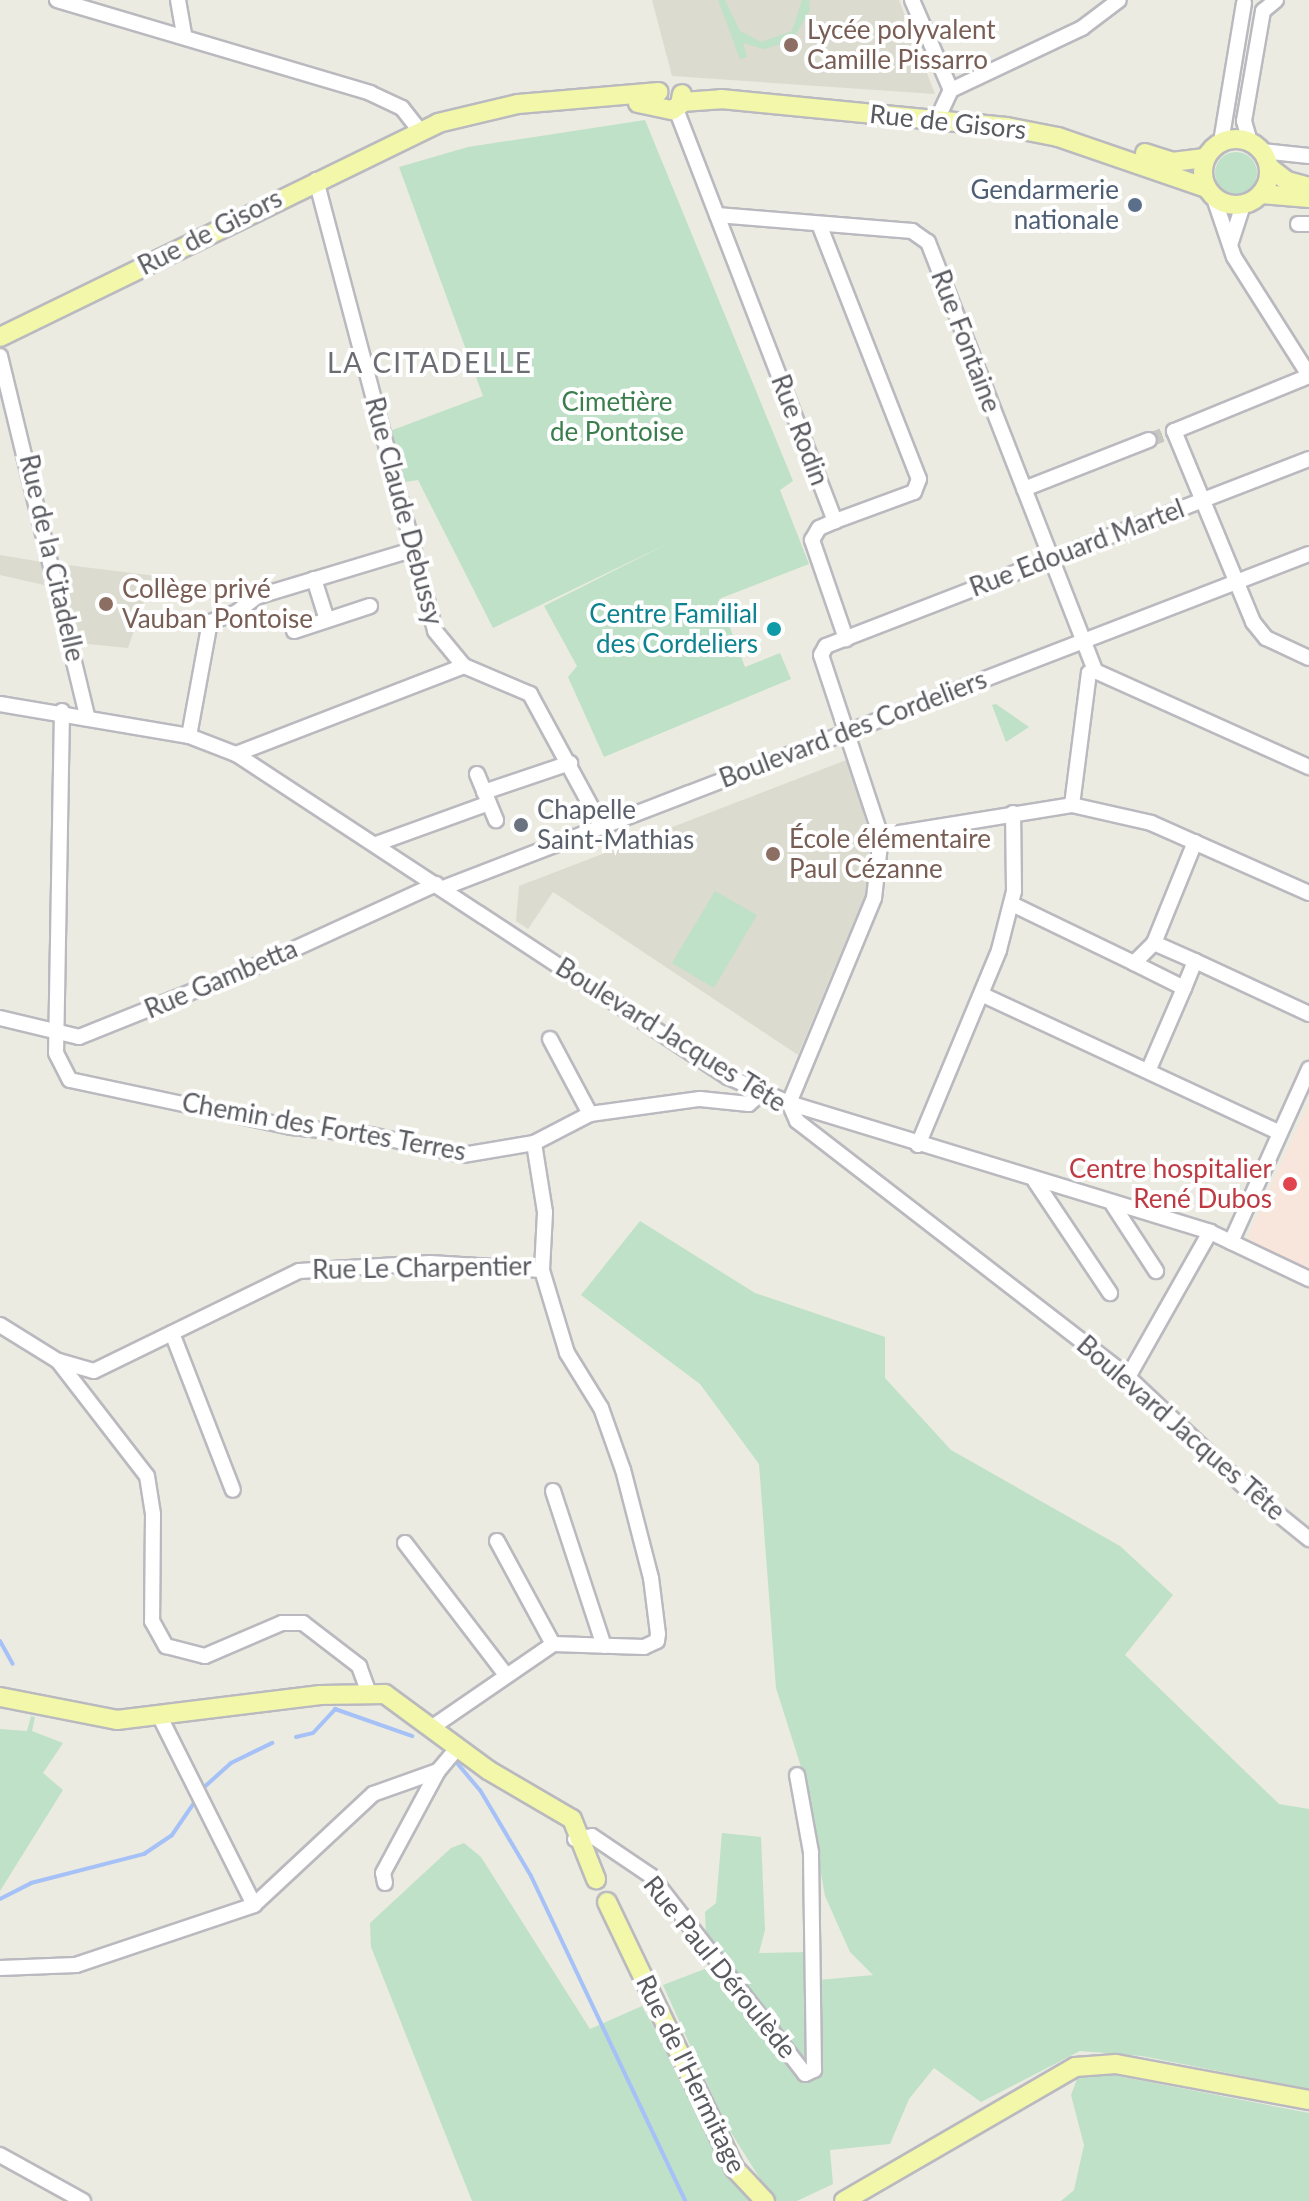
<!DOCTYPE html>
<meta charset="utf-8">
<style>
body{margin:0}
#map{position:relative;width:1309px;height:2201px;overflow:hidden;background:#ebebe1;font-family:Lato,sans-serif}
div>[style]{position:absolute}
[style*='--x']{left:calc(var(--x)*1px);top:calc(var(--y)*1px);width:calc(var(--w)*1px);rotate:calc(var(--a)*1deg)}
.education>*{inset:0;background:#dbdbcf}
.medical>*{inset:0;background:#f8e6dd}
.green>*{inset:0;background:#bfe1c7}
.round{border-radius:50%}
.stream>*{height:4px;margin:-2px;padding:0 2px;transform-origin:2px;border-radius:2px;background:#a5c1f7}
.minor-tunnel>*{height:14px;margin-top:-7px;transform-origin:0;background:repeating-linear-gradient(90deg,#c7c7c1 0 14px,transparent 0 21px)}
.roads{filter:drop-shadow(2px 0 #b9b9bf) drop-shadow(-2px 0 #b9b9bf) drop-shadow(0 2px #b9b9bf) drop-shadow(0 -2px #b9b9bf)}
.minor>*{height:14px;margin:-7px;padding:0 7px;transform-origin:7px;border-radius:7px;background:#fff}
.major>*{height:18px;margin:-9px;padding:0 9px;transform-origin:9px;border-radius:9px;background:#f2f7aa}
.major>.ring{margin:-9px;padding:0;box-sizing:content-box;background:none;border:18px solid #f2f7aa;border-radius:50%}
.dots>*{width:22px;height:22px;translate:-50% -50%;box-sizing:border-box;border:4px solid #fff;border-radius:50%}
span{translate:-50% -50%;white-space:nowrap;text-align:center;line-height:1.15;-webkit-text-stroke:8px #fff;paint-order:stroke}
.education-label{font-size:26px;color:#785e54}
.left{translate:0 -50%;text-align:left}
.street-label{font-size:26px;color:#5a5b61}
.service-label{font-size:26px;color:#4e5e75}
.right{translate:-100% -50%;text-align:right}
.park-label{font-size:26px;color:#3b7e4d}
.culture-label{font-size:26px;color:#0d838f}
.worship-label{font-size:26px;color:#5b616d}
.health-label{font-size:26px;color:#be3a42}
.neighbourhood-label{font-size:28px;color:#6b6d73;letter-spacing:2px}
</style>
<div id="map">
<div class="education">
<i style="clip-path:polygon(652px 0,899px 0,935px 94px,672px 76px)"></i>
<i style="clip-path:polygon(0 555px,48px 563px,53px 587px,0 575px)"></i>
<i style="clip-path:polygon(59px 564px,172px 578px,170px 595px,147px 593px,128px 648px,77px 643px)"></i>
<i style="clip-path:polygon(849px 759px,870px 838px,867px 890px,798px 1055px,553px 892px,528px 929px,516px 921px,519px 886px)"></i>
</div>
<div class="medical">
<i style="clip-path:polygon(1309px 1103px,1309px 1271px,1251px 1245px,1248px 1236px)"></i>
</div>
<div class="green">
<i style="clip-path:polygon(718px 0,725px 0,740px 31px,761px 42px,792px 31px,802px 0,809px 0,810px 10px,792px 41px,764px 49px,743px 43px,747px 57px,740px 59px)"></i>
<i style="clip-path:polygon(645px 120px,793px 481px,780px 490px,809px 564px,719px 599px,745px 667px,780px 653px,791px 679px,604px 757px,568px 677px,577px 666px,544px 606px,669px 543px,493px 628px,418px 480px,405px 482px,390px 431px,483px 396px,399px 167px,468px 147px)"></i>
<i class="round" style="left:1215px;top:152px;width:42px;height:42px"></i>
<i style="clip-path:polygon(996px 704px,1029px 727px,1006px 742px,992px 705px)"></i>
<i style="clip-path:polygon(715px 891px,757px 915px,714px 988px,672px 963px)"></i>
<i style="clip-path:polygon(640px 1221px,755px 1293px,885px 1337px,885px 1378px,951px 1450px,1120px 1546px,1173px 1595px,1125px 1655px,1279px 1804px,1309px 1809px,1309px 2089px,1142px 2056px,1080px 2051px,981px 2102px,934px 2068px,909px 2099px,890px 2144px,830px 2150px,833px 2184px,797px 2201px,774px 2201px,725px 2123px,663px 1985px,723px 1962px,706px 1935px,705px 1912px,716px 1903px,722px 1833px,761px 1837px,765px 1930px,759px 1953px,808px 1952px,808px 1981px,873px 1975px,850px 1952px,825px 1896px,803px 1773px,776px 1688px,759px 1464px,700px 1384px,581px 1295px)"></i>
<i style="clip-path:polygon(31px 1716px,35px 1717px,32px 1731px,63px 1743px,43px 1773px,63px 1790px,0 1891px,0 1729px,27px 1731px)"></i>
<i style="clip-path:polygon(464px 1843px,481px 1857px,590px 2029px,642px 2006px,750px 2201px,472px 2201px,371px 1947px,370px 1923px,451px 1848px)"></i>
<i style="clip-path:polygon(1079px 2074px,1113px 2075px,1309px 2113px,1309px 2201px,1061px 2201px,1074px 2190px,1084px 2145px,1071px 2095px)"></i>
</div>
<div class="stream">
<i style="--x:0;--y:1641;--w:26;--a:61"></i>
<i style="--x:296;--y:1737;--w:17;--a:-13"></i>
<i style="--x:313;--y:1733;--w:33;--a:-47"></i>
<i style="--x:335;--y:1709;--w:82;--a:19.3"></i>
<i style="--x:457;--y:1763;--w:35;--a:50"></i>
<i style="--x:480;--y:1790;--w:100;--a:59.3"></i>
<i style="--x:531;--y:1876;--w:360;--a:64.6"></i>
<i style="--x:201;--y:1790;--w:40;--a:-42"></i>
<i style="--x:231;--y:1763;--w:46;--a:-26"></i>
<i style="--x:0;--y:1899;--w:35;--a:-27"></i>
<i style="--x:31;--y:1883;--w:117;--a:-14.4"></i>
<i style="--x:144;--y:1854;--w:34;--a:-34"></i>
<i style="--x:172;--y:1835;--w:42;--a:-55.6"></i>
</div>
<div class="minor-tunnel">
<i style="--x:1149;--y:440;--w:27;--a:-20"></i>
</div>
<div class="roads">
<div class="minor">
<i style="--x:57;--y:0;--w:327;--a:16.5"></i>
<i style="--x:370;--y:93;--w:35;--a:25"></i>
<i style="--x:402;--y:108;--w:31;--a:52"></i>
<i style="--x:178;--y:0;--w:36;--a:80"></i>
<i style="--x:912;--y:0;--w:98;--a:66.6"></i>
<i style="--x:1263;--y:11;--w:17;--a:-40"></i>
<i style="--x:676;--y:109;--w:442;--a:68.9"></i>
<i style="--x:835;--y:521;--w:17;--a:156"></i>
<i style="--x:819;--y:528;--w:14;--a:120"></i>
<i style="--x:812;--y:540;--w:105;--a:71"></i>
<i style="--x:942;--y:109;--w:21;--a:-65"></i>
<i style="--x:951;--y:90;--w:145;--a:-25.3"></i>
<i style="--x:1082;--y:28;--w:46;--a:-37.1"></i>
<i style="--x:1221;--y:142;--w:141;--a:-80.6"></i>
<i style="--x:1250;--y:142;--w:22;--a:-106"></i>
<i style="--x:1244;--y:121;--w:112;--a:-80.2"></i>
<i style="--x:1262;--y:151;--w:47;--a:6.1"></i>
<i style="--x:316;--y:180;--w:466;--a:75.2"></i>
<i style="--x:435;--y:631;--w:45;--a:50.4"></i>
<i style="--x:464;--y:666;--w:72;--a:23"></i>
<i style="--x:530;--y:694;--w:149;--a:61.5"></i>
<i style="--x:1214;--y:198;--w:62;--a:71.3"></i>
<i style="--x:1234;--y:257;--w:140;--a:57.6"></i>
<i style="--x:717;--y:215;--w:196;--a:4.7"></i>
<i style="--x:912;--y:231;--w:19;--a:35"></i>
<i style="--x:928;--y:242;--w:460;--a:68.7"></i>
<i style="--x:1095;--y:671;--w:235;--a:24.2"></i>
<i style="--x:819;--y:224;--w:274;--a:68.6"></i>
<i style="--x:919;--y:479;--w:14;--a:111"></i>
<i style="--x:914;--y:492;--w:84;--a:159.8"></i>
<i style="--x:1298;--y:224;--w:11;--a:0"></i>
<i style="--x:1231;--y:242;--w:39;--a:-72"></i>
<i style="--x:0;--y:356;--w:370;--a:76.4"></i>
<i style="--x:1309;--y:376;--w:146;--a:157.8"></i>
<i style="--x:1174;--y:431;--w:207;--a:67.5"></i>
<i style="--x:1253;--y:622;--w:21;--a:51"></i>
<i style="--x:1266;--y:638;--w:47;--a:24.9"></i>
<i style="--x:1309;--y:459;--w:518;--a:158.84"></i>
<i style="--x:826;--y:646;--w:10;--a:119"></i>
<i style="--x:821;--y:655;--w:191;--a:71.7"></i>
<i style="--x:881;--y:836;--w:62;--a:96.4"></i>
<i style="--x:874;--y:898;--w:222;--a:112.5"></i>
<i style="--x:789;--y:1103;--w:440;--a:17"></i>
<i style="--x:1210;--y:1232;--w:110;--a:25.4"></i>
<i style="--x:1024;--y:489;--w:134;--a:-21.4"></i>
<i style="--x:314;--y:579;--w:43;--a:72.4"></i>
<i style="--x:294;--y:631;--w:80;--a:-18.2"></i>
<i style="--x:0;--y:704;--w:192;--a:9.6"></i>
<i style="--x:189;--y:736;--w:50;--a:21"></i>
<i style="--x:236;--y:754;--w:589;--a:33.29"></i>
<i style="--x:728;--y:1077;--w:66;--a:23.1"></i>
<i style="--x:789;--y:1103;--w:20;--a:66"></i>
<i style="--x:797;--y:1121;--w:418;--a:37.7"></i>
<i style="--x:1128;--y:1377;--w:163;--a:43.3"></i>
<i style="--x:1247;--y:1489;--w:80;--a:38.9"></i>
<i style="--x:62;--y:711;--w:342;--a:91"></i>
<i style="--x:56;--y:1053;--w:30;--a:63"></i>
<i style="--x:70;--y:1080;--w:226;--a:12"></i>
<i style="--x:291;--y:1127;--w:80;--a:5.7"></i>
<i style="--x:371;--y:1135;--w:94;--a:12.3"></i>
<i style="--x:463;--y:1155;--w:72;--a:-9.6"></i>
<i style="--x:534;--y:1143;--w:63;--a:-27.4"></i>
<i style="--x:590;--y:1114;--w:111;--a:-7.8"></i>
<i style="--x:700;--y:1099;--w:49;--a:5.8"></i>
<i style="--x:749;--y:1104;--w:16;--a:-43"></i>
<i style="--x:189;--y:736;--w:116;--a:-79.6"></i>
<i style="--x:210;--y:622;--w:29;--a:-20"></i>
<i style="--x:237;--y:612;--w:24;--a:-38"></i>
<i style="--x:256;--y:597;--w:163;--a:-16.8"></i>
<i style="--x:236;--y:754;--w:244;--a:-21.1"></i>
<i style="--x:477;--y:774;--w:50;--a:67.6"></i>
<i style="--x:484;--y:792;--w:91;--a:-18.6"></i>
<i style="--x:1072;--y:805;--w:133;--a:-82.7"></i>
<i style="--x:1089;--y:673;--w:6;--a:-18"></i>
<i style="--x:881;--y:836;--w:193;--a:-9.2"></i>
<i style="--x:1072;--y:805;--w:81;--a:12.8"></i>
<i style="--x:1151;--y:823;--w:173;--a:23.9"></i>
<i style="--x:376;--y:844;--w:120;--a:-19.9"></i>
<i style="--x:443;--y:888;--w:928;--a:-21.09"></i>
<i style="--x:1012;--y:904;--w:136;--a:25.8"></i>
<i style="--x:1154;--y:943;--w:109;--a:-67.9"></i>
<i style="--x:1195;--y:961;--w:29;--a:112"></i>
<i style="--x:1184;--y:988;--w:56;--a:-153.4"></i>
<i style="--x:1134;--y:963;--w:28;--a:-45"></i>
<i style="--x:1154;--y:943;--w:45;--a:23.7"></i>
<i style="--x:1195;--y:961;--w:126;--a:24.9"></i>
<i style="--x:983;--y:995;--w:327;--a:24.9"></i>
<i style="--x:0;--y:1018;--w:81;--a:13.5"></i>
<i style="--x:79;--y:1037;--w:204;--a:-21.9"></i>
<i style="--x:268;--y:961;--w:185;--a:-24.6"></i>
<i style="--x:550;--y:1039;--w:85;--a:61.9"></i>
<i style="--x:1149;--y:1069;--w:88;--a:-66.6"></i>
<i style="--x:918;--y:1145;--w:211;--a:-67.4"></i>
<i style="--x:999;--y:950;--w:61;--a:-75.7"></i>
<i style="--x:1014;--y:891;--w:78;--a:-90.7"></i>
<i style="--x:1035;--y:1181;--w:135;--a:56.2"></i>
<i style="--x:1113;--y:1205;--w:79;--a:56.9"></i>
<i style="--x:1231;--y:1242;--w:190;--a:-65.7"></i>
<i style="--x:0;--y:1325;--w:68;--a:31.8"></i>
<i style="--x:58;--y:1361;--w:145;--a:52.3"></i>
<i style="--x:147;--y:1476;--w:38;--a:81"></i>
<i style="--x:153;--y:1514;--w:107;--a:90.5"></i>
<i style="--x:152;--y:1621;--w:29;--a:61"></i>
<i style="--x:166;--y:1646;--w:40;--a:14.4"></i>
<i style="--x:205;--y:1656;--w:84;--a:-23.2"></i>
<i style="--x:282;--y:1623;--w:21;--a:0"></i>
<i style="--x:303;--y:1623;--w:71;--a:37.5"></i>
<i style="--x:359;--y:1666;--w:30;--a:70"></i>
<i style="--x:172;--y:1333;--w:168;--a:68.8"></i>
<i style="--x:59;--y:1361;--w:36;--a:16"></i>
<i style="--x:94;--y:1371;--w:228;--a:-26"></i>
<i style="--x:299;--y:1271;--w:131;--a:-3.5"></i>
<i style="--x:430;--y:1263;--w:112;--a:3.6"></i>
<i style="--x:1128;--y:1377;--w:167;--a:-60.5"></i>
<i style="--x:553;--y:1491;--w:163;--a:71.8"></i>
<i style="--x:497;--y:1541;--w:117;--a:61.5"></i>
<i style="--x:405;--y:1543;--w:165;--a:52.6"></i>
<i style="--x:160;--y:1717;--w:210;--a:63.4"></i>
<i style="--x:431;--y:1728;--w:148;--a:-34.5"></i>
<i style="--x:553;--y:1644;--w:91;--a:1.9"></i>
<i style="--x:644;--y:1647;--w:14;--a:-25"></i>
<i style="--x:657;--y:1641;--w:7;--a:-82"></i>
<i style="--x:658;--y:1634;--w:56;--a:-97.1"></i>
<i style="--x:651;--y:1578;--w:112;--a:-104.5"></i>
<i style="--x:623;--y:1470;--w:66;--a:-109.5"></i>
<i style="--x:601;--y:1408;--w:65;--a:-121.7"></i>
<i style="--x:567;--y:1353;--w:87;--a:-106.8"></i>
<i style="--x:542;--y:1270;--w:58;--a:-87"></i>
<i style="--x:545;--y:1212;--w:70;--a:-99.1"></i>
<i style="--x:575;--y:1839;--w:17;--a:-10"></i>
<i style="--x:592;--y:1836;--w:71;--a:34.1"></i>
<i style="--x:651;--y:1876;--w:251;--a:52.1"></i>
<i style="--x:805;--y:2074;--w:10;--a:-24"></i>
<i style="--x:814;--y:2070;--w:218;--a:-90.8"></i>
<i style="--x:811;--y:1852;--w:78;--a:-100.3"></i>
<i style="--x:385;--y:1883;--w:10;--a:-101"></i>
<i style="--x:383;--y:1873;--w:116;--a:-61.7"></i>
<i style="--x:0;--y:1968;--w:76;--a:-2.3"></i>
<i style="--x:76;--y:1965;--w:188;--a:-18.6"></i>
<i style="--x:254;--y:1905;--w:163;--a:-43"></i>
<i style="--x:373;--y:1794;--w:69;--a:-19.5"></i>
<i style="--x:438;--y:1771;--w:31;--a:-50"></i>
<i style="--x:0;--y:2155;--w:95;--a:29"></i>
</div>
<div class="major">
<i style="--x:682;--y:102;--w:39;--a:-4"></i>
<i style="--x:721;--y:99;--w:287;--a:5.6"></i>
<i style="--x:1007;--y:127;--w:52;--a:11.1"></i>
<i style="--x:1058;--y:137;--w:157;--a:19"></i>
<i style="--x:638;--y:103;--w:35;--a:12"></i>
<i style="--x:672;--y:110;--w:9;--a:-32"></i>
<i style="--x:680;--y:105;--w:11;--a:-80"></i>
<i class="ring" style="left:1203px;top:139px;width:48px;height:48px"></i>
<i style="--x:1145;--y:153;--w:28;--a:18"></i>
<i style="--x:1172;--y:162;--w:33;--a:-7"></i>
<i style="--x:1269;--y:167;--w:23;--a:38"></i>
<i style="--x:1287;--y:181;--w:23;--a:15"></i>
<i style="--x:1261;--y:194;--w:48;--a:4.8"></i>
<i style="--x:0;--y:337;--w:487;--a:-26"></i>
<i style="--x:438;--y:123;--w:82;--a:-13.4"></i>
<i style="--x:518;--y:104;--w:141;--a:-4.9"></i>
<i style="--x:0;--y:1697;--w:119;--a:11.1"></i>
<i style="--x:117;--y:1720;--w:205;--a:-7"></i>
<i style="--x:320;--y:1695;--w:65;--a:-0.9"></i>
<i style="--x:385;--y:1694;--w:128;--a:36.4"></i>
<i style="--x:488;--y:1770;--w:97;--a:30.3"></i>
<i style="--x:572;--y:1819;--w:65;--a:68.2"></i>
<i style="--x:607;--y:1902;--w:296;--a:64.4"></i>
<i style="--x:735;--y:2169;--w:44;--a:46.8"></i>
<i style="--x:844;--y:2201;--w:267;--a:-30.1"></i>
<i style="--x:1075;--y:2067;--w:41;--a:-4.2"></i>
<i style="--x:1116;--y:2064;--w:196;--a:10.6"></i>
</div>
</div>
<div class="dots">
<i style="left:791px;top:45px;background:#8d6e63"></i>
<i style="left:1135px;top:205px;background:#5c6f8a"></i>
<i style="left:106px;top:604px;background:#8d6e63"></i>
<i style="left:774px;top:629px;background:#0f9aa8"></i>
<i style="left:521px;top:825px;background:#6b7280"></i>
<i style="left:773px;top:854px;background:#8d6e63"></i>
<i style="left:1290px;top:1184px;background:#e0444e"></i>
</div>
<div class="education-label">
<span class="left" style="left:807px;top:45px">Lycée polyvalent<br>Camille Pissarro</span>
<span class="left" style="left:122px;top:604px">Collège privé<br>Vauban Pontoise</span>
<span class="left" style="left:789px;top:854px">École élémentaire<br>Paul Cézanne</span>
</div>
<div class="street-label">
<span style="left:948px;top:122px;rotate:6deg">Rue de Gisors</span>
<span style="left:210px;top:232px;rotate:-27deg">Rue de Gisors</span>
<span style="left:966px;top:341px;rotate:69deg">Rue Fontaine</span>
<span style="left:800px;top:430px;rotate:69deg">Rue Rodin</span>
<span style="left:404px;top:511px;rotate:75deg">Rue Claude Debussy</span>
<span style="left:1077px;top:548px;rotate:-21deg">Rue Edouard Martel</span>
<span style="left:52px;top:558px;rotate:77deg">Rue de la Citadelle</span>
<span style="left:853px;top:729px;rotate:-21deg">Boulevard des Cordeliers</span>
<span style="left:221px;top:979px;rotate:-23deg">Rue Gambetta</span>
<span style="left:671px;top:1035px;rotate:32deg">Boulevard Jacques Tête</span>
<span style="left:324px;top:1127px;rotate:10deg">Chemin des Fortes Terres</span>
<span style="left:422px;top:1268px;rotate:-1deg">Rue Le Charpentier</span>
<span style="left:1181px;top:1428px;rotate:41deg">Boulevard Jacques Tête</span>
<span style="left:720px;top:1967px;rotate:51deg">Rue Paul Déroulède</span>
<span style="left:691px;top:2074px;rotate:64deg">Rue de l'Hermitage</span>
</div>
<div class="service-label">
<span class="right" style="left:1119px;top:205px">Gendarmerie<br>nationale</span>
</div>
<div class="park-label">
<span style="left:617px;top:417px">Cimetière<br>de Pontoise</span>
</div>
<div class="culture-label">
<span class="right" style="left:758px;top:629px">Centre Familial<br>des Cordeliers</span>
</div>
<div class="worship-label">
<span class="left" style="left:537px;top:825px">Chapelle<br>Saint-Mathias</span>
</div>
<div class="health-label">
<span class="right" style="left:1272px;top:1184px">Centre hospitalier<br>René Dubos</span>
</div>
<div class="neighbourhood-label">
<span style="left:430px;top:362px">LA CITADELLE</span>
</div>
</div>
